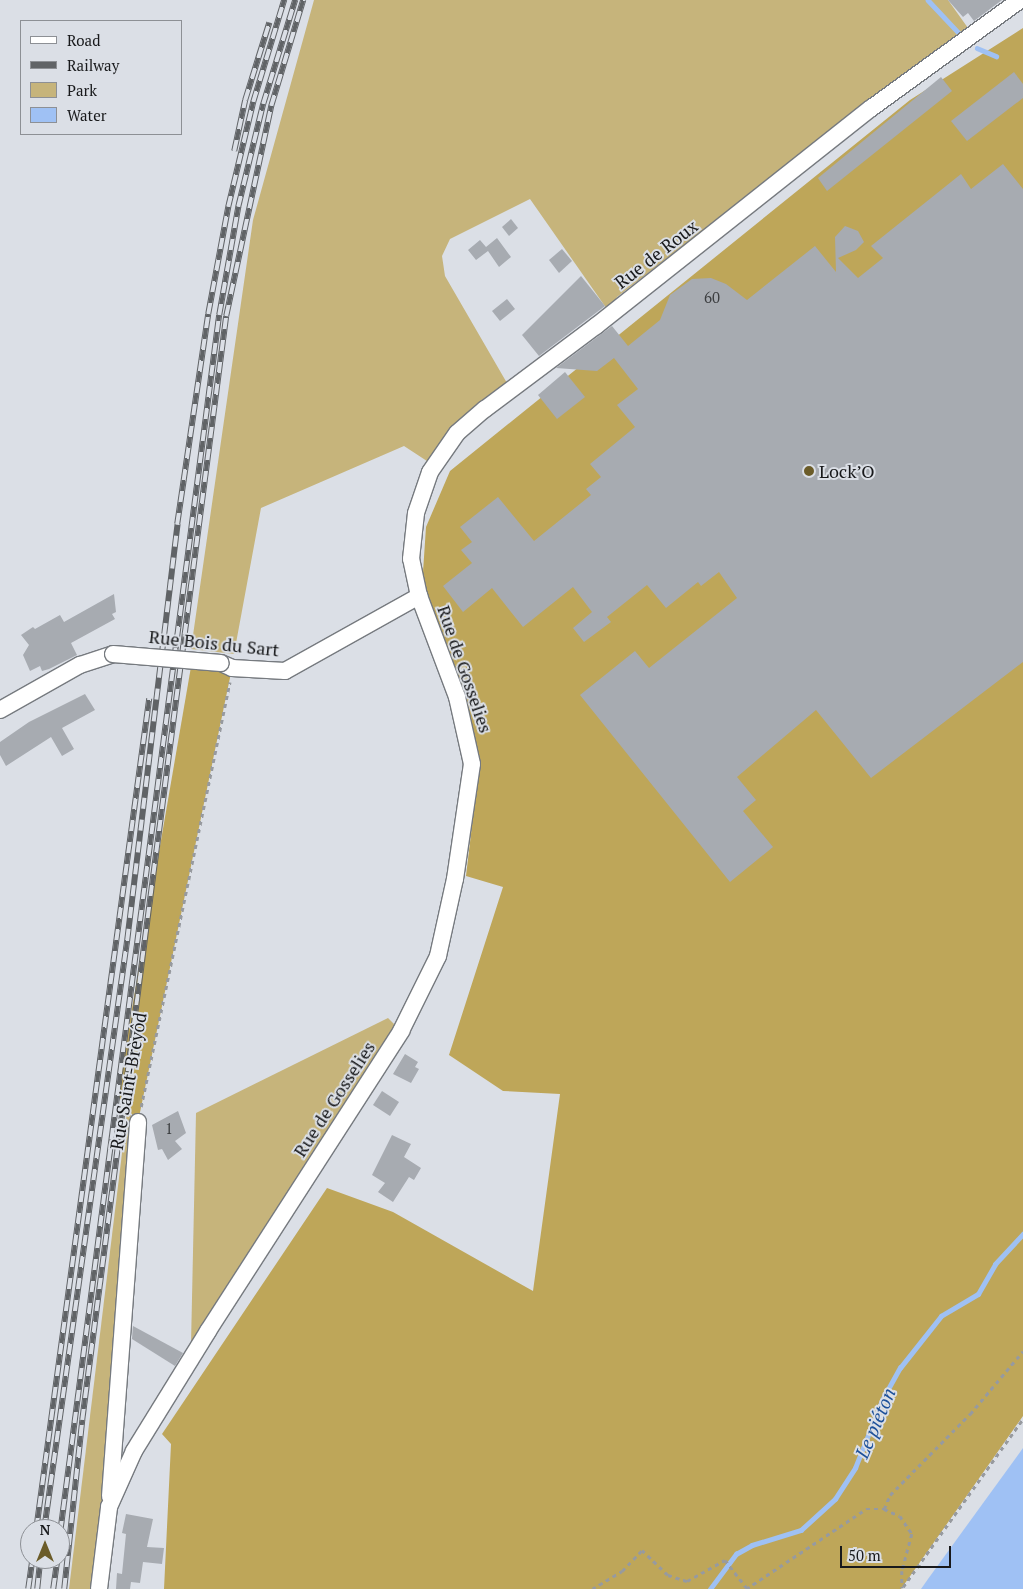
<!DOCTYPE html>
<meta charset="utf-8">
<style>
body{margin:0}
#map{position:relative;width:1023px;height:1589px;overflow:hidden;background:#dbdfe6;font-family:"PT Serif",serif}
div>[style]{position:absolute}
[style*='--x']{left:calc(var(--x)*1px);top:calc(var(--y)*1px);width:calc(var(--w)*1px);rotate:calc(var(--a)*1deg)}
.green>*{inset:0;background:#c6b47b}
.forest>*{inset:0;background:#bea659}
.water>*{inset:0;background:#9fc1f4}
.stream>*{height:4.5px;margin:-2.25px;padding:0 2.25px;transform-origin:2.25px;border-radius:2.25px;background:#9fc1f4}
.building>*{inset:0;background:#a7abb1}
.path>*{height:2.5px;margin-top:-1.25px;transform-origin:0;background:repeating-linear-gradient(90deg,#979a9f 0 4px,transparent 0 8px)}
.roads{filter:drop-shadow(1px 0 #767a7f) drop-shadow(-1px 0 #767a7f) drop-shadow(0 1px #767a7f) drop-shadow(0 -1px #767a7f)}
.street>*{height:16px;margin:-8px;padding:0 8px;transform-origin:8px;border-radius:8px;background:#fff}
.rail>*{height:5.5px;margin-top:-2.75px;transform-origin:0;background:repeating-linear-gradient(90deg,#dbdfe6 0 11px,#606366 0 22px);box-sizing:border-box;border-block:1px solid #606366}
.bridges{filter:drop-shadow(1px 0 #767a7f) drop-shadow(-1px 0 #767a7f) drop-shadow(0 1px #767a7f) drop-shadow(0 -1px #767a7f)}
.street-bridge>*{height:16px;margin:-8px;padding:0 8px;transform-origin:8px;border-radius:8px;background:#fff}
.dots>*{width:14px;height:14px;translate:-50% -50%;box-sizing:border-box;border:2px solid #dbdfe6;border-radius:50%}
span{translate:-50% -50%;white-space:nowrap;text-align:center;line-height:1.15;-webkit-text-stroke:4px #dbdfe6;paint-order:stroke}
.number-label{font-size:15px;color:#3c3e40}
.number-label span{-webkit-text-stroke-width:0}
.street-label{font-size:18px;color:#18191b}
.poi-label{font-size:18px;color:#18191b}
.left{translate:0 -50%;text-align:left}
.water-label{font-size:19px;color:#1d5099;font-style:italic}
.legend{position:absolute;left:20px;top:20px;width:162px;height:115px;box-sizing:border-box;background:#dbdfe6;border:1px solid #8d9095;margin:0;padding:6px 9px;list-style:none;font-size:15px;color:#18191b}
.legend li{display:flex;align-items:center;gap:10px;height:25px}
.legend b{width:25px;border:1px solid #8d9095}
.north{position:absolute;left:20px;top:1519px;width:50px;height:50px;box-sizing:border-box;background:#dbdfe6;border:1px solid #8d9095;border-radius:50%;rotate:0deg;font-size:14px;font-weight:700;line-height:20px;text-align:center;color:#18191b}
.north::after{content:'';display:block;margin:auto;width:18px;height:22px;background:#6b5c29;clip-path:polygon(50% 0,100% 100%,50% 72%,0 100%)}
.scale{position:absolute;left:840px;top:1546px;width:111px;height:22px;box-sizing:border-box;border:2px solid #18191b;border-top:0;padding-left:6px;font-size:15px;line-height:18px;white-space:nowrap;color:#18191b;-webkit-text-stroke:4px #dbdfe6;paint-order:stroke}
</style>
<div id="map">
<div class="green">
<i style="clip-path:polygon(314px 0,948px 0,973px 35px,838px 126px,617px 297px,609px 312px,530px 199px,450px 239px,442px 256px,445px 276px,511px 390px,430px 463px,404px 446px,261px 508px,234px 654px,191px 649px,253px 220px)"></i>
<i style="clip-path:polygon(388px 1018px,401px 1031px,191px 1345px,196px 1113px)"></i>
<i style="clip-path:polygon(127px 1112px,138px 1122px,94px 1589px,69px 1589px)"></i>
</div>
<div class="forest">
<i style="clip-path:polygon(1023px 28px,1023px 1416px,901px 1589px,164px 1589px,171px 1444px,162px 1434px,327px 1188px,393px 1212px,533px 1291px,560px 1094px,503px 1091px,449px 1055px,503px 887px,466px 876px,480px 758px,466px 708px,422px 587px,426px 527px,450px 471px,910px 100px)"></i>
<i style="clip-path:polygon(192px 661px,232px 668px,138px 1122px,117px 1095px)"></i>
</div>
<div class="water">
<i style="clip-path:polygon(1023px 1448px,1023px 1589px,921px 1589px,928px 1579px)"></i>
</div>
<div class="stream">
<i style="--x:928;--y:0;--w:45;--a:46.8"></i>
<i style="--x:977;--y:48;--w:21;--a:23"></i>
<i style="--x:710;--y:1589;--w:44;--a:-53.4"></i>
<i style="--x:736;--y:1554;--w:18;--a:-29"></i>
<i style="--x:752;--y:1545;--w:51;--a:-17"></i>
<i style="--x:801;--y:1530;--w:46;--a:-42.4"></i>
<i style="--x:835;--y:1499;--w:37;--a:-57"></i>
<i style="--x:855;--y:1468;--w:73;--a:-68.3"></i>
<i style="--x:882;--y:1400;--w:37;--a:-61"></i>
<i style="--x:900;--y:1368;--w:66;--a:-51.7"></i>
<i style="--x:941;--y:1316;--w:43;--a:-30.7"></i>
<i style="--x:978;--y:1294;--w:34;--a:-60"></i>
<i style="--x:995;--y:1264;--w:41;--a:-47"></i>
</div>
<div class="building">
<i style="clip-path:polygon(948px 0,1002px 0,974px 21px,968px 13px,963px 17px)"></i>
<i style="clip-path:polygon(1014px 72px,1023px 84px,1023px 98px,967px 141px,951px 121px)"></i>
<i style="clip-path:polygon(941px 77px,952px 91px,827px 191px,818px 178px)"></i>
<i style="clip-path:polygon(1003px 164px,1023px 189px,1023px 662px,871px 778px,816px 710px,737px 777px,756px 800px,743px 811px,773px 847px,730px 882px,580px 695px,635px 651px,649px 668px,737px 598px,719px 572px,701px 586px,698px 582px,666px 608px,647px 585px,607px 617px,611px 622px,584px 642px,573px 628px,592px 612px,573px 587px,523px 627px,492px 588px,463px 612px,443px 586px,472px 563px,461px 550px,472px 542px,460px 527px,498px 497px,534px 541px,591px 495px,586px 489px,601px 477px,590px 464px,635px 427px,617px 405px,638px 389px,614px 358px,597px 371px,556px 368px,612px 326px,628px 346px,660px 320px,670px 295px,692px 279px,711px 278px,726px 284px,747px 300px,815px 246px,836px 272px,835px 237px,845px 226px,858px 231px,864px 242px,856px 250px,838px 258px,858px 278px,883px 258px,871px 246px,961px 174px,971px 189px)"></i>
<i style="clip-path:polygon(511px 219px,518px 228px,509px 236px,502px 227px)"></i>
<i style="clip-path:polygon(497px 238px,511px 257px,499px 267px,488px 251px,476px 260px,468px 250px,480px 240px,486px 247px)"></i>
<i style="clip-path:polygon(562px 249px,572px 261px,559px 273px,549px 260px)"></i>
<i style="clip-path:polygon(581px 276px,605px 306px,539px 356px,522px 335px)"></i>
<i style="clip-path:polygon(507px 299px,515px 309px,500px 321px,492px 311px)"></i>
<i style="clip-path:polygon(565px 372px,585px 397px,557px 419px,538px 395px)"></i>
<i style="clip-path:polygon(114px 594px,116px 612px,112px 614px,115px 619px,71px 643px,77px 655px,49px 669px,42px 671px,40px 666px,30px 671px,23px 655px,29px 645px,21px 635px,33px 627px,35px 629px,60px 615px,64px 622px)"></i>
<i style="clip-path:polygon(85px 694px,95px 710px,62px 728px,74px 749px,62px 756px,51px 737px,6px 766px,0 755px,0 742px,29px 722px)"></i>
<i style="clip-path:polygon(405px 1054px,418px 1062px,415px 1067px,419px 1069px,411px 1083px,393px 1074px)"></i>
<i style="clip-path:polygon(382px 1091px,399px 1102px,390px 1116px,373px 1105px)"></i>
<i style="clip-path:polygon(178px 1111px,186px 1133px,175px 1141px,182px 1149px,168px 1160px,162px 1149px,158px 1150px,152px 1125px)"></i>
<i style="clip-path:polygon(392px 1135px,411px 1144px,404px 1157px,421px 1168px,414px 1180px,409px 1177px,393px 1202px,378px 1192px,385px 1183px,372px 1175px)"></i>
<i style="clip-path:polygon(133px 1326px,183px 1353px,175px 1366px,132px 1339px)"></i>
<i style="clip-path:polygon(126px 1514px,153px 1519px,147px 1547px,164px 1548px,162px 1564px,143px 1562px,140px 1583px,131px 1582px,130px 1589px,116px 1589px,117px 1573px,122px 1574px,126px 1534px,122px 1533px)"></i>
</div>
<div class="path">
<i style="--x:141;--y:1107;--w:434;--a:-78.2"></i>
<i style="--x:884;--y:1509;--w:15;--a:-67"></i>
<i style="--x:890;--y:1495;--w:114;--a:-45.4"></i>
<i style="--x:970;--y:1414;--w:82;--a:-49.9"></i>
<i style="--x:903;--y:1587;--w:206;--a:-54.5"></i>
<i style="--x:592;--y:1589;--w:35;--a:-31"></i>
<i style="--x:622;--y:1571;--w:29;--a:-46"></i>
<i style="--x:642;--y:1550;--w:36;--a:44"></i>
<i style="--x:668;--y:1575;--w:20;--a:18"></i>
<i style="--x:687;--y:1581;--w:43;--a:-28.9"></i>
<i style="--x:725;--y:1560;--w:36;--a:52"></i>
<i style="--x:746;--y:1589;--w:144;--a:-33.7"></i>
<i style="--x:866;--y:1509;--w:18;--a:0"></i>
<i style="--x:884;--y:1509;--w:17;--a:24"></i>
<i style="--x:900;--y:1516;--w:22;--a:56"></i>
<i style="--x:912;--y:1534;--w:38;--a:105"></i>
<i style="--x:902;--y:1571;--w:17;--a:90"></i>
</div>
<div class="roads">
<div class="street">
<i style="--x:221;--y:663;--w:12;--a:24"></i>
<i style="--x:232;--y:668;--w:53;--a:3.2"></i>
<i style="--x:285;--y:671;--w:154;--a:-29.2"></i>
<i style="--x:0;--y:710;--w:92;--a:-29.4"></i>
<i style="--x:80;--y:665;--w:35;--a:-18"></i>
<i style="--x:110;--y:1496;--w:375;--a:-85.7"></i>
<i style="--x:99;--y:1589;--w:83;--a:-83"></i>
<i style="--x:109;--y:1507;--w:61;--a:-65.9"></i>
<i style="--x:134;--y:1451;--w:141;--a:-58.3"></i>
<i style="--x:208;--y:1331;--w:357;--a:-57.2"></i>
<i style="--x:401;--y:1031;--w:84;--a:-63.7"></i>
<i style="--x:438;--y:956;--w:79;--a:-77.6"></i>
<i style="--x:455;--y:879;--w:116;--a:-81.6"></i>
<i style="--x:472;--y:764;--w:69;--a:-102.6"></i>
<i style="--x:457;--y:697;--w:108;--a:-110.6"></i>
<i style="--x:419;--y:596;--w:38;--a:-102"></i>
<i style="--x:411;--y:559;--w:46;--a:-83.8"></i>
<i style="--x:416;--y:513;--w:43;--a:-71.1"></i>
<i style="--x:430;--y:472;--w:47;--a:-55.3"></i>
<i style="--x:457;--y:433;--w:37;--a:-41"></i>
<i style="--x:485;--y:409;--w:139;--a:-36.8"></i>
<i style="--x:596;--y:326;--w:350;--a:-38.4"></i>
<i style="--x:870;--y:109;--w:185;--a:-36"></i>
</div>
</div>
<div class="rail">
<i style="--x:234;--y:151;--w:52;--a:-77.8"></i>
<i style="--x:245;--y:100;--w:81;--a:-72.7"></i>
<i style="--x:36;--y:1529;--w:838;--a:-82.25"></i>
<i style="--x:44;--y:1529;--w:595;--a:-81.98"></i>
<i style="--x:127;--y:940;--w:419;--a:-83.1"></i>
<i style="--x:177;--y:524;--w:212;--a:-81.6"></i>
<i style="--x:208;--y:314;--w:109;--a:-79.4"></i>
<i style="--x:228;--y:207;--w:108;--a:-76.6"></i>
<i style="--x:253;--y:102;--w:107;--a:-73.1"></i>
<i style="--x:60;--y:1532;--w:1227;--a:-82.56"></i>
<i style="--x:219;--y:315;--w:110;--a:-80"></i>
<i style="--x:238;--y:207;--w:106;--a:-76.4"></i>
<i style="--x:263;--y:104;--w:109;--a:-72.9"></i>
<i style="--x:28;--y:1589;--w:30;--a:-82"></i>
<i style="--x:37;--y:1589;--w:30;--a:-84"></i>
<i style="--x:53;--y:1589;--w:30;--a:-82"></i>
<i style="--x:64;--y:1589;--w:170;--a:-83.9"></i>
<i style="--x:82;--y:1420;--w:1113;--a:-82.57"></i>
<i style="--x:226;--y:316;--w:215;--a:-77.9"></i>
<i style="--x:271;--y:106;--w:111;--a:-73.2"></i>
</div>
<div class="bridges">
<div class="street-bridge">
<i style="--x:113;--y:654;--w:108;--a:4.8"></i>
</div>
</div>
<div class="dots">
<i style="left:809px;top:471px;background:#6b5c29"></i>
</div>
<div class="number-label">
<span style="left:712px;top:298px">60</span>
<span style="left:169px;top:1129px">1</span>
</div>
<div class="street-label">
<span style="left:656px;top:254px;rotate:-38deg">Rue de Roux</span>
<span style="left:214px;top:643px;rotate:6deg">Rue Bois du Sart</span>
<span style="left:465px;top:669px;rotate:71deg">Rue de Gosselies</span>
<span style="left:128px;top:1081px;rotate:-80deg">Rue Saint-Brèyôd</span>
<span style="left:334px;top:1099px;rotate:-57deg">Rue de Gosselies</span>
</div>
<div class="poi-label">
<span class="left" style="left:819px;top:471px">Lock’O</span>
</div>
<div class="water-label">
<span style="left:875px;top:1423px;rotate:-67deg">Le piéton</span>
</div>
<ul class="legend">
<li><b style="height:6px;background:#fff"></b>Road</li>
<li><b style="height:6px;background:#606366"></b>Railway</li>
<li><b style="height:14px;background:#c6b47b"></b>Park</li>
<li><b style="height:14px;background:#9fc1f4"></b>Water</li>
</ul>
<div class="north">N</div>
<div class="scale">50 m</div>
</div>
